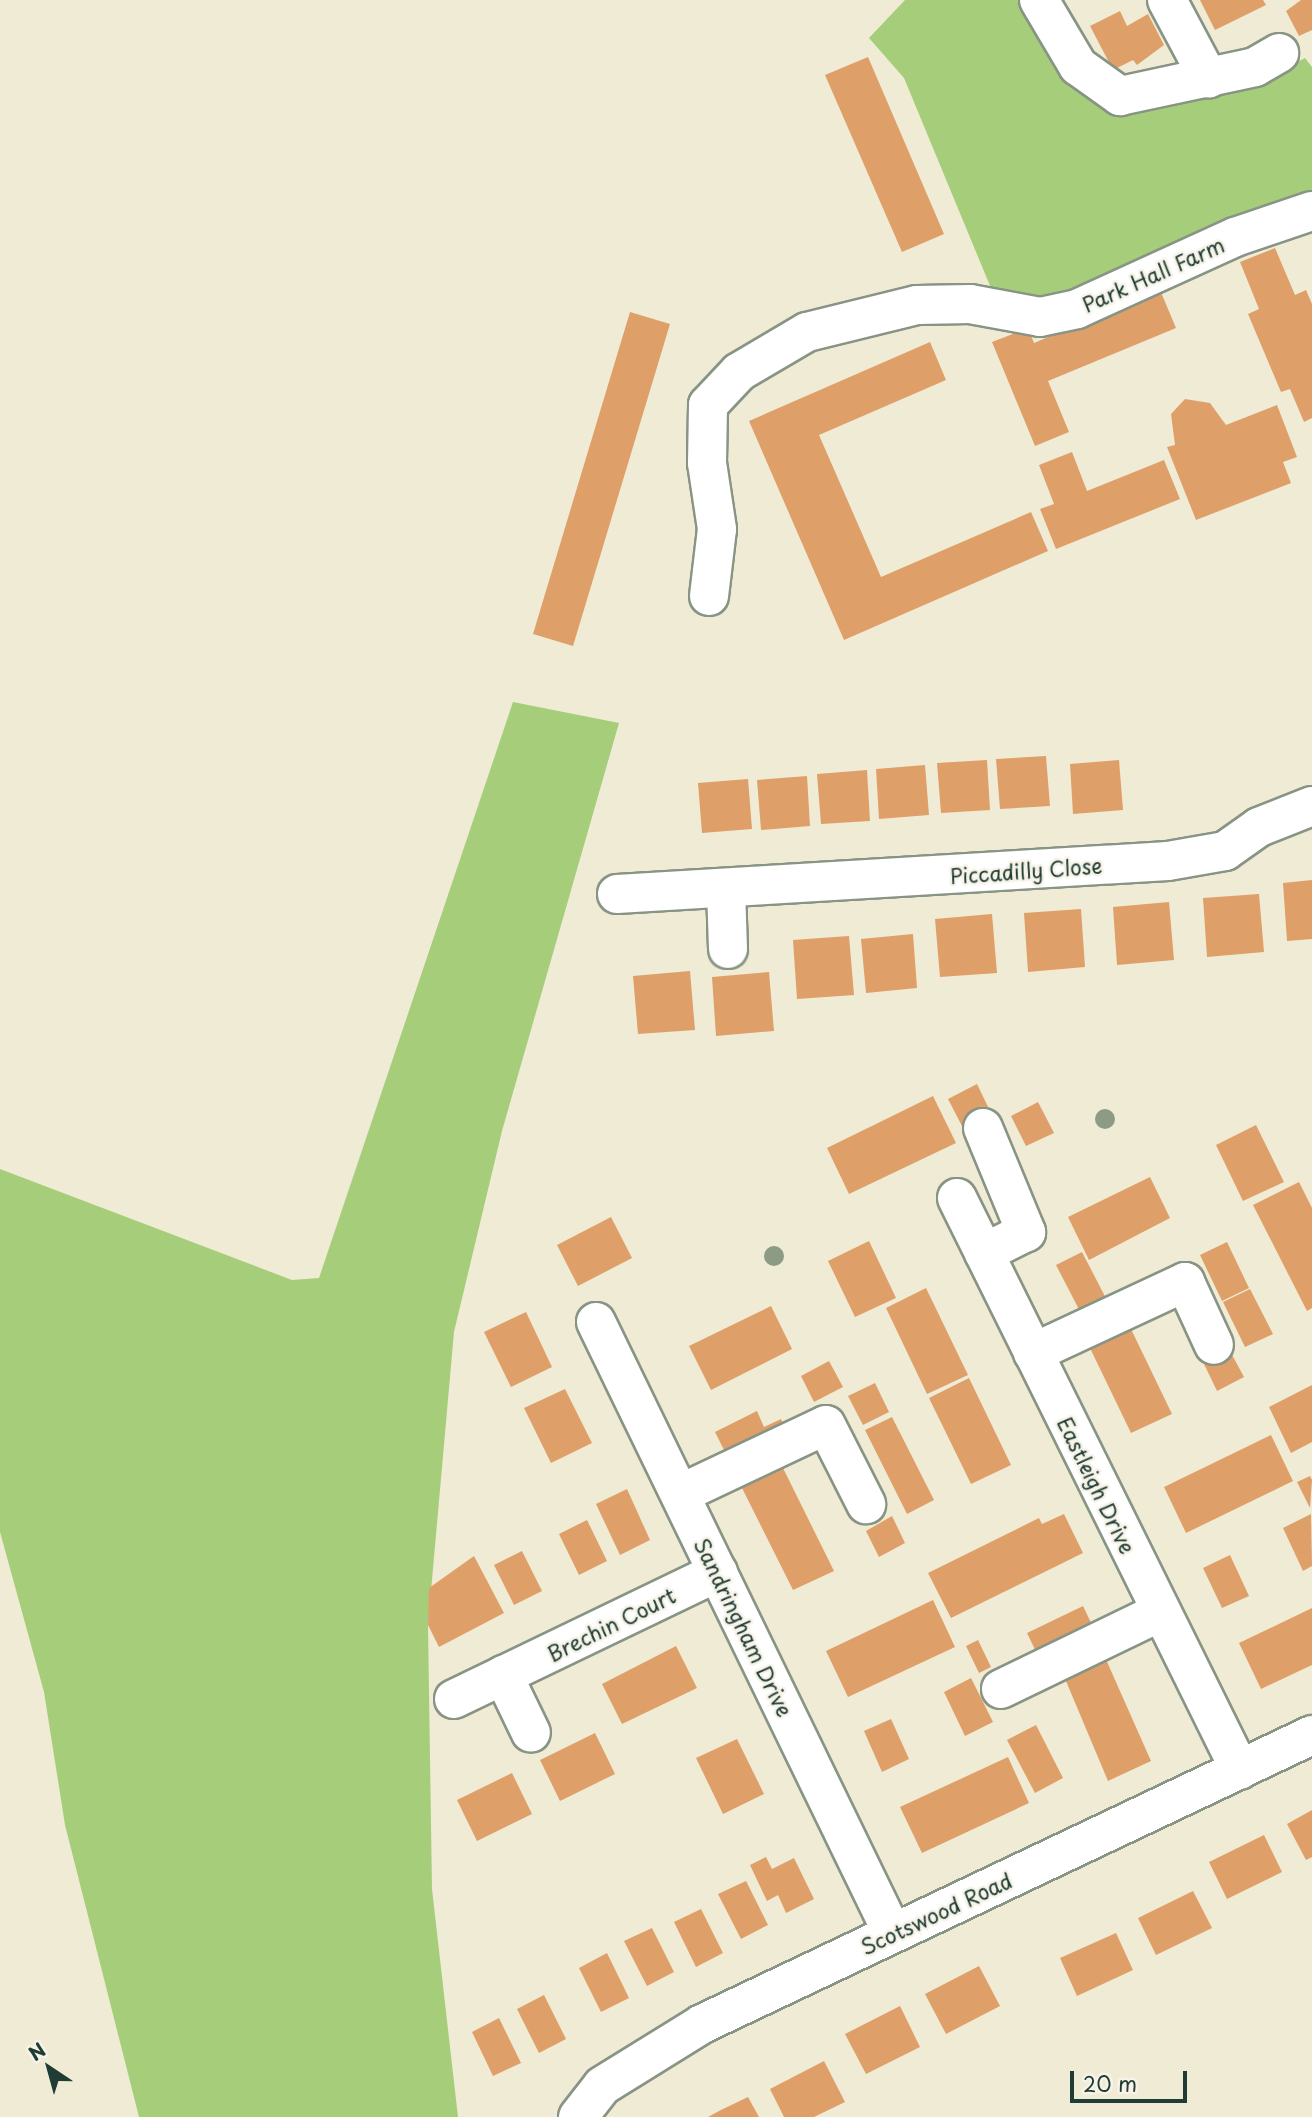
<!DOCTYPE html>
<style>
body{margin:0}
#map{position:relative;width:1312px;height:2117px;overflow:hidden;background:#f0ebd5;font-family:"Playpen Sans",sans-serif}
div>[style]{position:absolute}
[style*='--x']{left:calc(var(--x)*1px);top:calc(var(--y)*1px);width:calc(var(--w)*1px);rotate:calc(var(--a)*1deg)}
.green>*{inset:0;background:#a6ce7a}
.building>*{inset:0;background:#df9f69}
.roads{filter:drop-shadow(2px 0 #889484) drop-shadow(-2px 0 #889484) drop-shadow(0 2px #889484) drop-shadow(0 -2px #889484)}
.minor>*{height:38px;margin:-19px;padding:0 19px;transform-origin:19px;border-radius:19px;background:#fff}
.trees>*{width:20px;height:20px;margin:-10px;border-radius:50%;background:#8c9b84}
span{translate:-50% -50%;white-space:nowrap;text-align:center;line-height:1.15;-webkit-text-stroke:5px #f7f3e8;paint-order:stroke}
.street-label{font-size:21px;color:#1f3d34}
.north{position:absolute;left:14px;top:2033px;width:70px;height:70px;-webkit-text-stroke:5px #f7f3e8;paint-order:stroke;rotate:324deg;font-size:19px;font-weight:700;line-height:28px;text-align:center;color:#1f3d34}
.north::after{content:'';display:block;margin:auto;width:24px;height:32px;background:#1f3d34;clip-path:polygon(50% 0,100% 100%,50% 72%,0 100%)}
.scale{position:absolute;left:1070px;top:2071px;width:117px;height:32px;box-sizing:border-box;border:4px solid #1f3d34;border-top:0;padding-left:9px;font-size:21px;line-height:24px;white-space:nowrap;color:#1f3d34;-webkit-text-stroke:5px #f7f3e8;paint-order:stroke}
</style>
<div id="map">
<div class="green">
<i style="clip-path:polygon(905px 0,1019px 0,1077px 85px,1275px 74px,1305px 58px,1312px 67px,1312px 195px,1072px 290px,1036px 297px,993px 293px,904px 78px,869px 38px)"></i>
<i style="clip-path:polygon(513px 702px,619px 723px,502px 1131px,454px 1332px,428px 1625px,432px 1889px,458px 2117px,139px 2117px,65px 1825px,44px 1692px,0 1532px,0 1169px,292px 1280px,319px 1278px)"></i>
</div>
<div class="building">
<i style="clip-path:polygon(1200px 0,1263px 0,1266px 5px,1215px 30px)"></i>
<i style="clip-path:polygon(1301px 0,1312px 0,1312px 30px,1299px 36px,1286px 11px)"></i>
<i style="clip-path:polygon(1120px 11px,1127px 26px,1148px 14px,1164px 45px,1137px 65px,1133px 60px,1113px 70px,1090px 26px)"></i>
<i style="clip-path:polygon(868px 57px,944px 234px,902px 252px,825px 75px)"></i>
<i style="clip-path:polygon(1275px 248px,1295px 295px,1306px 290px,1312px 304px,1312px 418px,1304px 422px,1290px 389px,1281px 392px,1248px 314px,1259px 309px,1240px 262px)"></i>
<i style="clip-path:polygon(1160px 290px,1176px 328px,1048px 381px,1069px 432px,1035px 446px,992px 342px,1028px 328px,1034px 343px)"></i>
<i style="clip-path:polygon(630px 312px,670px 324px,573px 646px,533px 634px)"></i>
<i style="clip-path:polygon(930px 342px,946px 380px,819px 435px,881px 577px,1031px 512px,1048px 551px,844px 640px,749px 421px)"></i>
<i style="clip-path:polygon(1185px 399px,1210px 403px,1226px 425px,1277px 405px,1297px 457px,1283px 462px,1291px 483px,1196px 520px,1167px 447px,1175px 445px,1171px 414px)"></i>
<i style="clip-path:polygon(1072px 452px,1087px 491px,1164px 460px,1180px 499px,1056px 549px,1040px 509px,1054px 504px,1039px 465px)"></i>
<i style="clip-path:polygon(1046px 756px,1050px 806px,1000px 809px,996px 759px)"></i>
<i style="clip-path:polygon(987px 760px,990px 810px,941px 813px,937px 763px)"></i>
<i style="clip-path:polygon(1119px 760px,1123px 810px,1073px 814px,1070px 764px)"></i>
<i style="clip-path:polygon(925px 765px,929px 815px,879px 819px,876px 769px)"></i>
<i style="clip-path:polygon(867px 770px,870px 821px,821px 824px,817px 774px)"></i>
<i style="clip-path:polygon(807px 776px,810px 826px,761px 830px,757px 780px)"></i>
<i style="clip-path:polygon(748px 779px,752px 829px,702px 833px,698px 783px)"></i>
<i style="clip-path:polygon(1312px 880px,1312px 939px,1287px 941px,1283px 883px)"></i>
<i style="clip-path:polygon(1259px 894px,1264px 952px,1207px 957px,1203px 898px)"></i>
<i style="clip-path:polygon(1169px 902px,1174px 960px,1117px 965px,1113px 907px)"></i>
<i style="clip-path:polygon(1081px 909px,1085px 967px,1028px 972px,1024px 913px)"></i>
<i style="clip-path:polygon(992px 914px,997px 973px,940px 977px,935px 919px)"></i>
<i style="clip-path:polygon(913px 934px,917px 988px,866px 993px,861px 939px)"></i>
<i style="clip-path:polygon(849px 936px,854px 995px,797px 999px,793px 940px)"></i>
<i style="clip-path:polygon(690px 971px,695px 1030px,638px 1034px,633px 976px)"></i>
<i style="clip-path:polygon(769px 972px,774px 1031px,716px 1036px,712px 977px)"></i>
<i style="clip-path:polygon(977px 1084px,991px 1113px,963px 1128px,948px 1099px)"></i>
<i style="clip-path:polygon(933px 1096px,956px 1143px,849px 1194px,827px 1148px)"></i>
<i style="clip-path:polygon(1038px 1102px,1054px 1133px,1026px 1146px,1011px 1116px)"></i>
<i style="clip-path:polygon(1256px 1125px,1284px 1182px,1243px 1201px,1216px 1145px)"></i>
<i style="clip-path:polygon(1150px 1177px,1170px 1218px,1089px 1260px,1068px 1217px)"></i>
<i style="clip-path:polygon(1299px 1182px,1312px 1208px,1312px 1308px,1307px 1311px,1253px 1205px)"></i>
<i style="clip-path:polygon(611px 1217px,632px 1258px,578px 1286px,557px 1245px)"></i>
<i style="clip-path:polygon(869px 1241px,896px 1298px,855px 1317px,828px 1261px)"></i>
<i style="clip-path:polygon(1227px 1242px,1249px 1288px,1222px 1301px,1200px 1255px)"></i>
<i style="clip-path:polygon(1082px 1252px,1111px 1308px,1085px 1321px,1056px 1265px)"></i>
<i style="clip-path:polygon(926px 1288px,968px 1375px,927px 1394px,886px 1308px)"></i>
<i style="clip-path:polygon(1250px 1289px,1273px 1334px,1245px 1347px,1223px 1302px)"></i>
<i style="clip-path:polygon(771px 1306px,792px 1349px,711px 1390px,689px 1346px)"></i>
<i style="clip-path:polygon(526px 1312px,552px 1367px,511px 1387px,484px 1332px)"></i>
<i style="clip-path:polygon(1130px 1327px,1172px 1414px,1131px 1433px,1089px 1346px)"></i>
<i style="clip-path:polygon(1230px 1351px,1244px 1377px,1217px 1391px,1204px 1364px)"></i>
<i style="clip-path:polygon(829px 1361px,843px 1387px,814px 1402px,801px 1376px)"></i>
<i style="clip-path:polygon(969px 1378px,1011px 1465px,971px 1484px,929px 1398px)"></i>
<i style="clip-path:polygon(875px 1383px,889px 1412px,863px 1425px,848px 1396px)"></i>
<i style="clip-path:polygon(1312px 1385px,1312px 1442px,1291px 1453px,1269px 1407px)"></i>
<i style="clip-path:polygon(565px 1389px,592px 1443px,551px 1463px,524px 1408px)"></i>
<i style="clip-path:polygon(757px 1411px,764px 1427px,781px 1419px,788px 1434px,730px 1462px,715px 1432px)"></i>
<i style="clip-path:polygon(892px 1417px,934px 1500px,907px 1514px,865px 1430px)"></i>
<i style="clip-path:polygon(1271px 1435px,1293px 1481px,1186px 1533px,1164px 1487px)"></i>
<i style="clip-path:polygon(780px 1462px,834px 1571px,793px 1590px,739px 1482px)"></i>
<i style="clip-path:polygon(1310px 1476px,1312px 1480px,1310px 1508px,1297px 1482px)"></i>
<i style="clip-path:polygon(627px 1489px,650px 1540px,620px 1555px,596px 1504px)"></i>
<i style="clip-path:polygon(1064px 1514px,1083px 1553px,951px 1618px,928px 1573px,1039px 1518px,1042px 1524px)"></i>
<i style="clip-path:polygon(1311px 1514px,1312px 1566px,1303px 1571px,1283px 1528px)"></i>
<i style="clip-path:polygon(892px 1516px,905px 1543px,879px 1557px,866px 1531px)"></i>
<i style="clip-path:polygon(587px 1520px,607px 1561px,579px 1575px,559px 1534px)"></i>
<i style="clip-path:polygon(522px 1551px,542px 1591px,514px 1605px,494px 1565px)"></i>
<i style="clip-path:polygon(1230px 1555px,1249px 1596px,1222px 1608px,1203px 1568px)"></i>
<i style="clip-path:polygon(474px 1556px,504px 1613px,439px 1647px,428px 1625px,429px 1588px)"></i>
<i style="clip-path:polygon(933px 1600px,955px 1647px,848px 1697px,826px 1651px)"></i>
<i style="clip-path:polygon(1083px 1606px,1096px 1633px,1040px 1660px,1027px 1633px)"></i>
<i style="clip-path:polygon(1312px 1608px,1312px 1665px,1261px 1689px,1239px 1643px)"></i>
<i style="clip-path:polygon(978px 1640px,991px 1667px,979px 1673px,966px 1646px)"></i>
<i style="clip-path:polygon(676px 1646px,697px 1688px,622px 1724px,602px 1684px)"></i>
<i style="clip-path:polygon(1104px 1655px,1151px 1761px,1108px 1781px,1063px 1674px)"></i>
<i style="clip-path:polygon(971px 1678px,993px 1722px,965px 1736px,944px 1692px)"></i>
<i style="clip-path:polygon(891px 1719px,909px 1759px,882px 1772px,864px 1731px)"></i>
<i style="clip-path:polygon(1036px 1725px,1063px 1778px,1035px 1793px,1007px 1740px)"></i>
<i style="clip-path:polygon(595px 1733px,615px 1774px,560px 1801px,540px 1760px)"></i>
<i style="clip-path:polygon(737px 1739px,764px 1794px,723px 1814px,696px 1758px)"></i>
<i style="clip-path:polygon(1008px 1757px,1029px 1803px,922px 1853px,900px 1807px)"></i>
<i style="clip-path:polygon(512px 1773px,532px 1814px,477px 1841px,457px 1800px)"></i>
<i style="clip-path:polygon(1312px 1810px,1312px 1857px,1306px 1860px,1287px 1824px)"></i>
<i style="clip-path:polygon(1264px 1835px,1282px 1872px,1227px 1899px,1209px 1862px)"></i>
<i style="clip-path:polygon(766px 1857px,772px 1869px,794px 1858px,814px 1899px,786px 1913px,778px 1895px,767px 1901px,750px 1865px)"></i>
<i style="clip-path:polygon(746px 1881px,768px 1925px,741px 1939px,718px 1894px)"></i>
<i style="clip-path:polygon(1193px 1891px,1212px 1928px,1156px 1955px,1138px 1918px)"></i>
<i style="clip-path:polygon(701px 1909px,723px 1953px,696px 1967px,674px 1922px)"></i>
<i style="clip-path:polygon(652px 1928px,674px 1972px,647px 1986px,624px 1941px)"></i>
<i style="clip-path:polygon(1116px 1933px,1133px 1970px,1077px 1996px,1060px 1958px)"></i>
<i style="clip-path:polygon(607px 1953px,629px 1998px,601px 2012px,579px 1968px)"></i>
<i style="clip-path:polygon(979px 1966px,1000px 2006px,946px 2034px,925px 1994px)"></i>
<i style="clip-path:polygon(544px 1995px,566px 2039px,539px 2053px,517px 2009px)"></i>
<i style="clip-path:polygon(900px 2006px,920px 2047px,866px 2074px,845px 2034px)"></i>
<i style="clip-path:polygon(499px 2018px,521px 2063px,493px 2076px,472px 2032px)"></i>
<i style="clip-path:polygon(824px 2061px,845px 2102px,814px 2117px,784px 2117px,770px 2089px)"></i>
<i style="clip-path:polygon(748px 2097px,759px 2117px,708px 2117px,721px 2110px)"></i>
</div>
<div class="roads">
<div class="minor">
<i style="--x:1039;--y:0;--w:77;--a:59.4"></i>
<i style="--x:1078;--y:66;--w:52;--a:35.5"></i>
<i style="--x:1120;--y:96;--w:138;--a:-12.1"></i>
<i style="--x:1255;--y:67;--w:28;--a:-30"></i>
<i style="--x:1167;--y:0;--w:89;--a:62"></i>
<i style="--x:709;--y:596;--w:67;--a:-83.2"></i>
<i style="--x:717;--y:529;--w:67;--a:-98.6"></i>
<i style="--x:707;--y:463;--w:58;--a:-89"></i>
<i style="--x:708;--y:405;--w:45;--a:-46.8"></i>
<i style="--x:739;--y:372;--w:79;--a:-30.5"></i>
<i style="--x:807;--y:332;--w:113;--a:-13.8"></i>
<i style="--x:917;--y:305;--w:53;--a:-1.1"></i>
<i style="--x:970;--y:304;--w:71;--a:10.5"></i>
<i style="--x:1040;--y:317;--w:38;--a:-12"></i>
<i style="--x:1077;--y:309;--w:174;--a:-24.5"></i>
<i style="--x:1235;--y:237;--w:81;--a:-18.7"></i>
<i style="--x:726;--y:889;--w:60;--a:88.1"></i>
<i style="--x:617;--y:894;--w:552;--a:-3.43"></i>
<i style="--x:1168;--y:861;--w:58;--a:-10"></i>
<i style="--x:1225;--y:851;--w:42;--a:-35.2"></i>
<i style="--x:1259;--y:827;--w:57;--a:-21.6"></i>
<i style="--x:983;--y:1128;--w:113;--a:67.5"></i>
<i style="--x:1026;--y:1232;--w:47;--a:153.4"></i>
<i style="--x:957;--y:1198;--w:638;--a:63.68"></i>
<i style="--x:596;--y:1322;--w:678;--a:64.12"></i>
<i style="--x:1033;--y:1353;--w:168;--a:-25"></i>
<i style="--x:1185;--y:1282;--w:69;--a:65.3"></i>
<i style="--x:680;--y:1494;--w:161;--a:-25.3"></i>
<i style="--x:826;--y:1425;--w:89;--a:63.1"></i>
<i style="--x:503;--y:1675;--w:64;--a:64.2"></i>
<i style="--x:1001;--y:1689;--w:177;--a:-25.8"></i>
<i style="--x:454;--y:1699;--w:293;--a:-25.7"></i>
<i style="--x:578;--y:2117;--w:39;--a:-52"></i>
<i style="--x:602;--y:2086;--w:118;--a:-31.8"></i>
<i style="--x:702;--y:2024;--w:675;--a:-25.35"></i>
</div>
</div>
<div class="trees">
<i style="left:1105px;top:1119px"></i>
<i style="left:774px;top:1256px"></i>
</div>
<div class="street-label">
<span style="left:1153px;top:274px;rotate:-24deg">Park Hall Farm</span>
<span style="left:1026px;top:870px;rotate:-4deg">Piccadilly Close</span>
<span style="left:1097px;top:1485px;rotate:64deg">Eastleigh Drive</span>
<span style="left:611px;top:1624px;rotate:-26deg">Brechin Court</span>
<span style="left:744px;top:1627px;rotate:64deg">Sandringham Drive</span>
<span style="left:936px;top:1913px;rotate:-25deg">Scotswood Road</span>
</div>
<div class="north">N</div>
<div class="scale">20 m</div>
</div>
